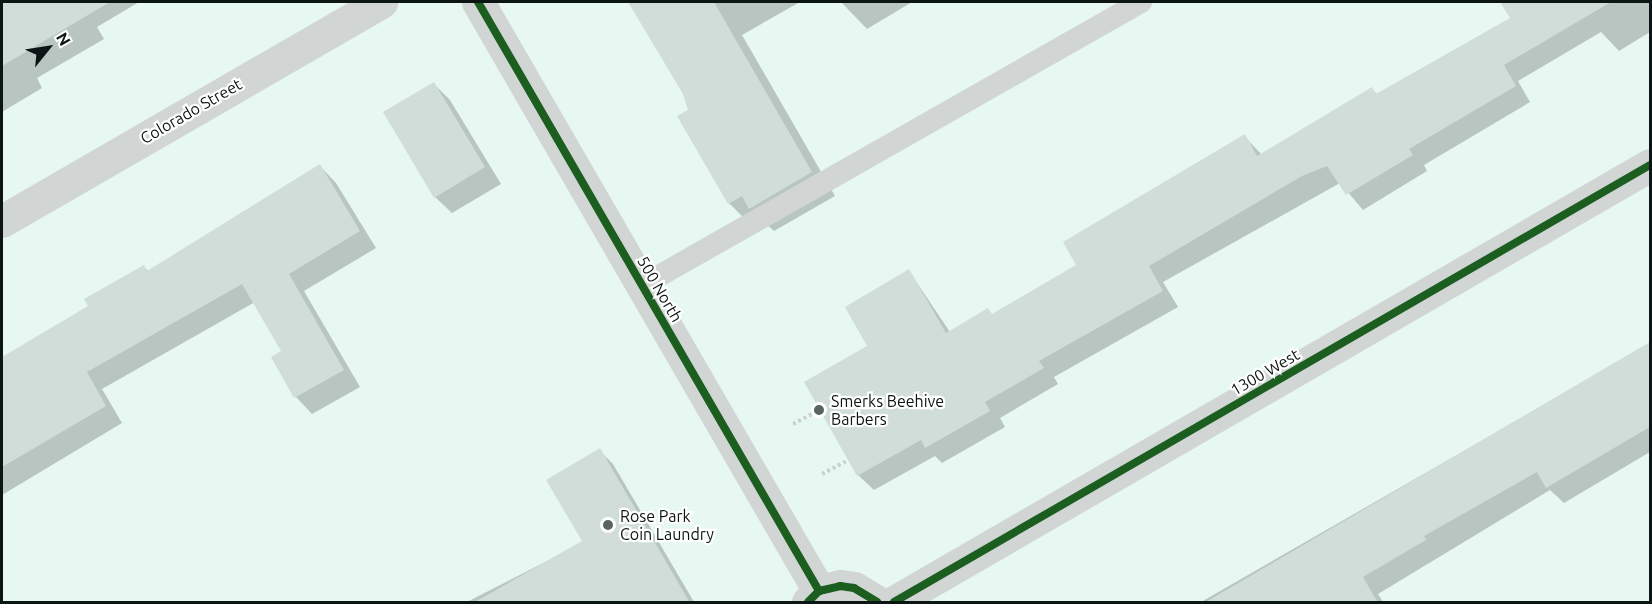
<!DOCTYPE html>
<style>
body{margin:0}
#map{position:relative;width:1652px;height:604px;overflow:hidden;background:#e7f7f2;font-family:Ubuntu,sans-serif}
div>[style]{position:absolute}
[style*='--x']{left:calc(var(--x)*1px);top:calc(var(--y)*1px);width:calc(var(--w)*1px);rotate:calc(var(--a)*1deg)}
.shadow>*{inset:0;background:#0003}
.building>*{inset:0;background:#d0ddd9}
.path>*{height:4px;margin-top:-2px;transform-origin:0;background:repeating-linear-gradient(90deg,#ccd0cf 0 3px,transparent 0 6px)}
.service>*{height:22px;margin:-11px;padding:0 11px;transform-origin:11px;border-radius:11px;background:#d1d6d5}
.minor>*{height:33px;margin:-16.5px;padding:0 16.5px;transform-origin:16.5px;border-radius:16.5px;background:#d1d6d5}
.cycleway>*{height:8px;margin:-4px;padding:0 4px;transform-origin:4px;border-radius:4px;background:#1b5e20}
.dots>*{width:16px;height:16px;translate:-50% -50%;box-sizing:border-box;border:3px solid #fff;border-radius:50%}
span{translate:-50% -50%;white-space:nowrap;text-align:center;line-height:1.15;-webkit-text-stroke:4.5px #fff;paint-order:stroke}
.street-label{font-size:16px;color:#0b1513}
.poi-label{font-size:16px;color:#0b1513}
.left{translate:0 -50%;text-align:left}
.frame{position:absolute;inset:0;border:3px solid #0b1513;pointer-events:none}
.north{position:absolute;left:18px;top:18px;width:60px;height:60px;-webkit-text-stroke:4px #fff;paint-order:stroke;rotate:60deg;font-size:16px;font-weight:700;line-height:24px;text-align:center;color:#0b1513}
.north::after{content:'';display:block;margin:auto;width:21px;height:27px;background:#0b1513;clip-path:polygon(50% 0,100% 100%,50% 72%,0 100%)}
</style>
<div id="map">
<div class="shadow">
<i style="clip-path:polygon(2px 2px,139px 2px,97px 27px,104px 39px,37px 78px,42px 88px,2px 112px)"></i>
<i style="clip-path:polygon(630px 2px,800px 2px,742px 35px,835px 196px,774px 231px,763px 221px,753px 227px,729px 203px,679px 116px,690px 111px,684px 93px)"></i>
<i style="clip-path:polygon(841px 2px,912px 2px,867px 29px)"></i>
<i style="clip-path:polygon(1517px 2px,1650px 2px,1650px 32px,1619px 51px,1601px 32px,1518px 81px,1530px 102px,1424px 165px,1427px 171px,1363px 210px,1340px 183px,1163px 282px,1178px 307px,1054px 377px,1058px 384px,1000px 418px,1005px 427px,942px 463px,935px 456px,874px 490px,858px 475px,869px 347px,909px 271px,950px 332px,993px 315px,1078px 266px,1244px 136px,1262px 155px,1371px 89px,1377px 94px,1512px 18px,1506px 8px)"></i>
<i style="clip-path:polygon(434px 84px,450px 100px,501px 184px,452px 213px,435px 197px)"></i>
<i style="clip-path:polygon(320px 166px,336px 183px,376px 248px,304px 291px,360px 387px,312px 414px,296px 397px,283px 352px,255px 302px,102px 389px,122px 423px,2px 495px,2px 359px,90px 307px,144px 267px,149px 272px)"></i>
<i style="clip-path:polygon(1650px 344px,1650px 452px,1564px 503px,1550px 490px,1378px 594px,1383px 602px,1201px 602px)"></i>
<i style="clip-path:polygon(599px 450px,613px 464px,694px 602px,467px 602px,584px 542px)"></i>
</div>
<div class="building">
<i style="clip-path:polygon(2px 2px,110px 2px,2px 66px)"></i>
<i style="clip-path:polygon(628px 2px,714px 2px,812px 172px,749px 209px,742px 196px,728px 204px,677px 116px,688px 110px,683px 94px)"></i>
<i style="clip-path:polygon(1500px 2px,1611px 2px,1504px 65px,1516px 86px,1409px 149px,1413px 155px,1346px 195px,1327px 166px,1302px 176px,1149px 266px,1163px 291px,1039px 361px,1044px 368px,985px 402px,990px 411px,925px 448px,921px 440px,857px 476px,804px 382px,867px 346px,845px 307px,909px 269px,946px 333px,988px 308px,992px 314px,1076px 265px,1063px 242px,1245px 134px,1257px 156px,1372px 87px,1376px 94px,1510px 18px)"></i>
<i style="clip-path:polygon(434px 82px,485px 167px,434px 198px,383px 112px)"></i>
<i style="clip-path:polygon(320px 164px,360px 231px,289px 274px,344px 370px,294px 398px,271px 357px,281px 351px,242px 284px,87px 372px,106px 406px,2px 467px,2px 357px,88px 306px,84px 299px,144px 265px,147px 271px)"></i>
<i style="clip-path:polygon(1650px 342px,1650px 427px,1546px 488px,1537px 472px,1424px 536px,1426px 540px,1363px 577px,1378px 603px,1204px 603px)"></i>
<i style="clip-path:polygon(600px 448px,690px 603px,473px 603px,582px 541px,546px 480px)"></i>
</div>
<div class="path">
<i style="--x:793;--y:424;--w:30;--a:-28"></i>
<i style="--x:822;--y:474;--w:30;--a:-28"></i>
</div>
<div class="service">
<i style="--x:643;--y:285;--w:573;--a:-29.61"></i>
</div>
<div class="minor">
<i style="--x:478;--y:2;--w:681;--a:59.93"></i>
<i style="--x:2;--y:221;--w:438;--a:-30"></i>
<i style="--x:808;--y:602;--w:16;--a:-45"></i>
<i style="--x:819;--y:591;--w:22;--a:-13"></i>
<i style="--x:840;--y:586;--w:14;--a:8"></i>
<i style="--x:854;--y:588;--w:27;--a:31"></i>
<i style="--x:894;--y:602;--w:873;--a:-30.03"></i>
</div>
<div class="cycleway">
<i style="--x:478;--y:2;--w:681;--a:59.93"></i>
<i style="--x:808;--y:602;--w:16;--a:-45"></i>
<i style="--x:819;--y:591;--w:22;--a:-13"></i>
<i style="--x:840;--y:586;--w:14;--a:8"></i>
<i style="--x:854;--y:588;--w:27;--a:31"></i>
<i style="--x:894;--y:602;--w:873;--a:-30.03"></i>
</div>
<div class="dots">
<i style="left:819px;top:410px;background:#586461"></i>
<i style="left:608px;top:525px;background:#586461"></i>
</div>
<div class="street-label">
<span style="left:191px;top:111px;rotate:-30deg">Colorado Street</span>
<span style="left:660px;top:289px;rotate:60deg">500 North</span>
<span style="left:1265px;top:372px;rotate:-30deg">1300 West</span>
</div>
<div class="poi-label">
<span class="left" style="left:831px;top:410px">Smerks Beehive<br>Barbers</span>
<span class="left" style="left:620px;top:525px">Rose Park<br>Coin Laundry</span>
</div>
<div class="frame"></div>
<div class="north">N</div>
</div>
